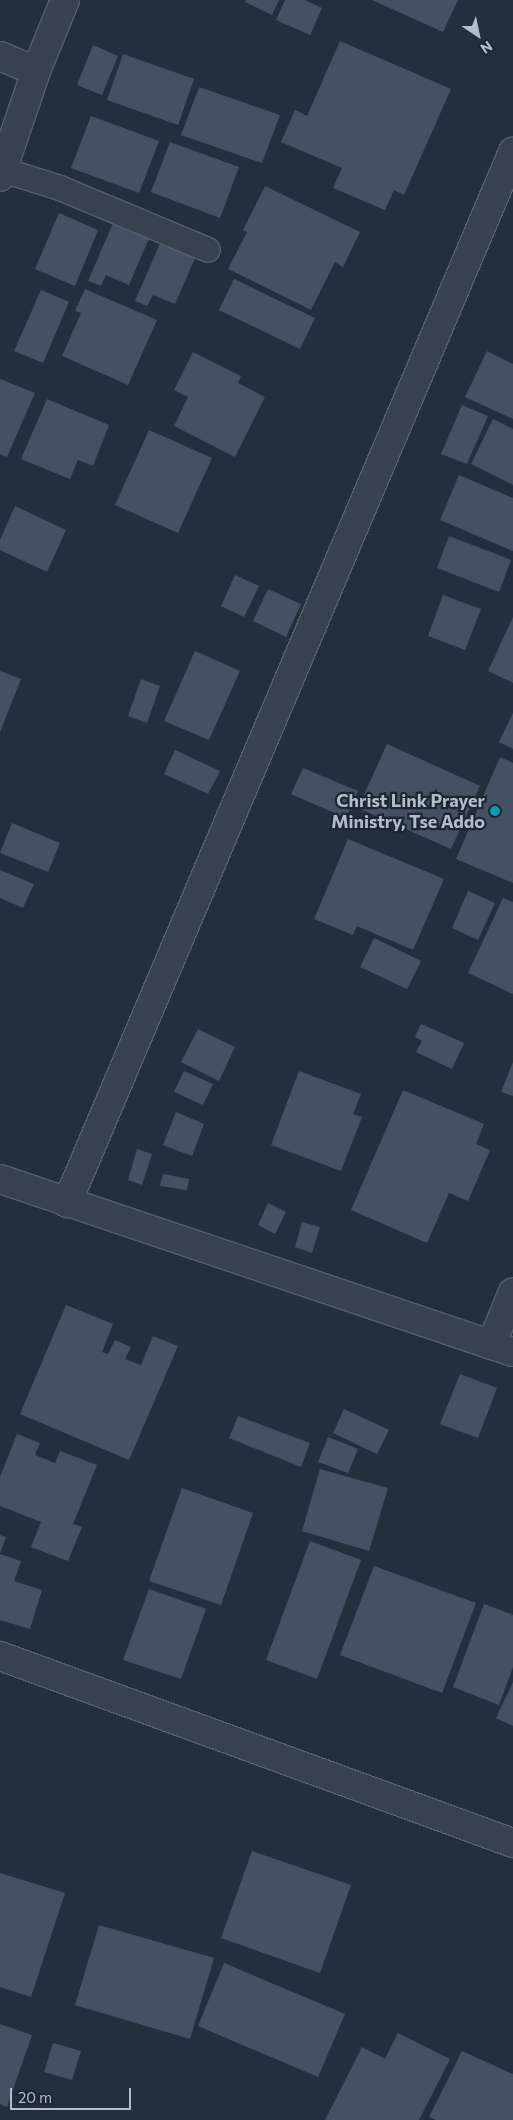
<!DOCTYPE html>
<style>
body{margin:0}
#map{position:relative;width:513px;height:2120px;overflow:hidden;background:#242f3e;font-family:Commissioner,sans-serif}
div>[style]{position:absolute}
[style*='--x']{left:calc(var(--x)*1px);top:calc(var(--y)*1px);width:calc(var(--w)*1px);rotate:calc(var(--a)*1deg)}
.building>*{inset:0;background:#455162}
.roads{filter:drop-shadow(1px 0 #565f6c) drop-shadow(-1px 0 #565f6c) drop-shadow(0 1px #565f6c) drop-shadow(0 -1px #565f6c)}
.lane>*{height:24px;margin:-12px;padding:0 12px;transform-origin:12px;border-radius:12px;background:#38414e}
.street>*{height:28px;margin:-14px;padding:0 14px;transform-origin:14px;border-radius:14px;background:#38414e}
.dots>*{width:14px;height:14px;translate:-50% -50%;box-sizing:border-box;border:2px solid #1d2633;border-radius:50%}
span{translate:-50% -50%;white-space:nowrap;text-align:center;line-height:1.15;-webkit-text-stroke:4.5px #1d2633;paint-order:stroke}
.poi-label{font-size:18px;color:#b4bcc9;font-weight:700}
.right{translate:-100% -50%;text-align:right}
.north{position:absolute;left:453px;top:10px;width:50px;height:50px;-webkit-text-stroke:4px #1d2633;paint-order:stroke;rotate:146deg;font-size:14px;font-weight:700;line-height:20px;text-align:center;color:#b4bcc9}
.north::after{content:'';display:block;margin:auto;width:18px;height:22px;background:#b4bcc9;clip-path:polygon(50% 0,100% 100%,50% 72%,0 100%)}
.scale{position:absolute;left:10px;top:2088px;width:121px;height:22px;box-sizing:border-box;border:2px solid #b4bcc9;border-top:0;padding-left:6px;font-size:15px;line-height:18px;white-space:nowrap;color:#b4bcc9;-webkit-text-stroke:4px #1d2633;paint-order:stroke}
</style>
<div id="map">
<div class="building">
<i style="clip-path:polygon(246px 0,279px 0,272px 15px,245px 2px)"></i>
<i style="clip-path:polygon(285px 0,305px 0,322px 8px,310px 35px,276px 20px)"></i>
<i style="clip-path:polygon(372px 0,458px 0,443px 32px)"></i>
<i style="clip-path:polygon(340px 41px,451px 89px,404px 195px,394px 190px,385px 210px,333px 188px,342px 168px,281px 142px,295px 110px,307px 116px)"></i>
<i style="clip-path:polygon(93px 45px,118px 56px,102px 95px,77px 85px)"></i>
<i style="clip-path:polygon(123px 54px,194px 79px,178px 125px,107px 100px)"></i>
<i style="clip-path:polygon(199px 87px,280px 115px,262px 163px,181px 135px)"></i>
<i style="clip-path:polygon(91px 116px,159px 141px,139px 193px,71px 168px)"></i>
<i style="clip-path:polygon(170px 142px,239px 167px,220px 218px,151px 192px)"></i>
<i style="clip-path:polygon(265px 186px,360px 232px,343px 267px,335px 262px,311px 310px,228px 269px,247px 232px,243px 230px)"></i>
<i style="clip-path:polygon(59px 213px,98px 230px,75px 286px,35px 269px)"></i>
<i style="clip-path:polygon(114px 221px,150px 236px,129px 285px,106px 275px,101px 286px,88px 281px)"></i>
<i style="clip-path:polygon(161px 241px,196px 256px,175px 304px,153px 295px,147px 306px,135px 301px)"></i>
<i style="clip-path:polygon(234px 279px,315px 318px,300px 349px,219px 310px)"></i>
<i style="clip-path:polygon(85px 289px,157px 320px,128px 385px,62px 356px,81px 313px,75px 311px)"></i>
<i style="clip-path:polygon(41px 290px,69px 302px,43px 363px,14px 351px)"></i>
<i style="clip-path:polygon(487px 351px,513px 364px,513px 419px,465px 397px)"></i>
<i style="clip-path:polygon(193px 352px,241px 376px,238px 383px,265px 397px,235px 457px,174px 426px,188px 397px,174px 390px)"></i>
<i style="clip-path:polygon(0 379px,35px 393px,7px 457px,0 454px)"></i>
<i style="clip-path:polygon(47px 399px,109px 425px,93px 466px,78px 460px,70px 479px,21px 459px)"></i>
<i style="clip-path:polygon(462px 405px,488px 416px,467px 464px,441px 454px)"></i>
<i style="clip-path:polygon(493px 419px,513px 429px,513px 485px,471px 464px)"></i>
<i style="clip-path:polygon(149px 430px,212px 458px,178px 533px,115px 505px)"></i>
<i style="clip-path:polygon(459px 475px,513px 498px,513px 551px,440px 520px)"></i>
<i style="clip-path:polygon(15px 506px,66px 530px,47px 572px,0 550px,0 540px)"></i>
<i style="clip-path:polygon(449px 536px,511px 560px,499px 592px,437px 568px)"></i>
<i style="clip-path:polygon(235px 575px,259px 586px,244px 617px,221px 606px)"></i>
<i style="clip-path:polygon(268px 589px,301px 604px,286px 637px,253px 621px)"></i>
<i style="clip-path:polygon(443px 595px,481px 609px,465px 650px,428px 636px)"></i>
<i style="clip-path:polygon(513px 617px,513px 683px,488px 671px)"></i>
<i style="clip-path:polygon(195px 651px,240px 671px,209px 740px,164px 721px)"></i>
<i style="clip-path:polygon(0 671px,21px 679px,0 732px)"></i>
<i style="clip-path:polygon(141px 679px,160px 686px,147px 723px,128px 716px)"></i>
<i style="clip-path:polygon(513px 713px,513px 749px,499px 742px)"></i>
<i style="clip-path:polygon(387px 744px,480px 786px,451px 849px,358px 808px)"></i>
<i style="clip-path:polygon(175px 750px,220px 771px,208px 794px,164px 774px)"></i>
<i style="clip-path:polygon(500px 757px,513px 763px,513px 883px,456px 859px)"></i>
<i style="clip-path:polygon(303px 768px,358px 791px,346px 818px,291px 794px)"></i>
<i style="clip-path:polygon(12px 823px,60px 843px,48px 872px,0 853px)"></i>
<i style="clip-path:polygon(348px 839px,444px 879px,413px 950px,357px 926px,353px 935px,314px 919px)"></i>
<i style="clip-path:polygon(0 870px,34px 884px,23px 908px,0 898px)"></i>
<i style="clip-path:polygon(468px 891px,495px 903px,478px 940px,452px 928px)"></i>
<i style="clip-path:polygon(503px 898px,513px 902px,513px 994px,468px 973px)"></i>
<i style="clip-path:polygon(374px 938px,421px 961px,407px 989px,360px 967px)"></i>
<i style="clip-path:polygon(421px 1024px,464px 1043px,452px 1069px,416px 1052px,422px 1041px,415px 1037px)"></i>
<i style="clip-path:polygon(198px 1029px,235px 1047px,219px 1081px,181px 1062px)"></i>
<i style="clip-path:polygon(513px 1062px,513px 1096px,501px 1092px)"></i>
<i style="clip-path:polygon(184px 1071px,213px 1084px,203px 1105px,174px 1092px)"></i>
<i style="clip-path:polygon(299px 1071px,361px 1094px,353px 1114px,362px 1117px,341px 1171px,271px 1145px)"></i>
<i style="clip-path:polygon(403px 1090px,484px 1124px,476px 1144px,490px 1150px,468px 1201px,449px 1193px,427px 1243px,351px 1210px)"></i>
<i style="clip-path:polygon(176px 1112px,204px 1124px,192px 1156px,163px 1145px)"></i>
<i style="clip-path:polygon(137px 1149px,152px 1154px,142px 1185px,128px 1180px)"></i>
<i style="clip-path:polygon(163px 1174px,189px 1179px,187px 1190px,160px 1186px)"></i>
<i style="clip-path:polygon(268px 1203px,286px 1212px,275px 1234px,258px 1225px)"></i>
<i style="clip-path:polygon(302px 1222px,320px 1227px,312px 1253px,295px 1247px)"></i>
<i style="clip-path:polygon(66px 1305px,113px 1324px,102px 1352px,108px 1354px,115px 1340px,131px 1347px,125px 1359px,141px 1365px,153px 1336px,178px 1346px,129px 1460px,20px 1414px)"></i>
<i style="clip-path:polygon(460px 1374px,497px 1388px,478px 1438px,440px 1424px)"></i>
<i style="clip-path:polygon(344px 1409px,389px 1430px,377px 1454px,333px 1433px)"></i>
<i style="clip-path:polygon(238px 1416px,310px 1443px,301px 1467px,229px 1438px)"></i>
<i style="clip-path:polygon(17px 1434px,40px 1443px,35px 1455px,55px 1463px,60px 1451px,97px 1465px,73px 1524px,82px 1527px,68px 1561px,31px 1547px,41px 1522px,0 1506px,0 1477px)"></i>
<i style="clip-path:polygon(328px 1437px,358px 1449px,348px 1473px,318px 1462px)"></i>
<i style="clip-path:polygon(320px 1469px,388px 1488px,369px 1551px,302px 1531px)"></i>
<i style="clip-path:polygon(182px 1488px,253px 1513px,221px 1605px,149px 1581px)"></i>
<i style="clip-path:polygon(0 1535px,6px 1537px,0 1553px)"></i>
<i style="clip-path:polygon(310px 1541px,361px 1560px,317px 1679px,266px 1660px)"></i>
<i style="clip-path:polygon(0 1554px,21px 1561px,14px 1581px,42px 1590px,30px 1629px,0 1620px)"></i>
<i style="clip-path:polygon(374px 1566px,476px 1603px,442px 1693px,340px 1655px)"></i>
<i style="clip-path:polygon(149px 1589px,206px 1609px,181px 1679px,123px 1660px)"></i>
<i style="clip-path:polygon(484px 1604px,513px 1615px,513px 1667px,499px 1705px,453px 1687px)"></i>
<i style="clip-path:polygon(513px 1682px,513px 1726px,496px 1718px)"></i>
<i style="clip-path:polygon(252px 1851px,351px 1885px,320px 1973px,221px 1938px)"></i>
<i style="clip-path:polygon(0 1873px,65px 1893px,31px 1997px,0 1987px)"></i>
<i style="clip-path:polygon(99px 1925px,214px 1958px,190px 2039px,75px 2005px)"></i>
<i style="clip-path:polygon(224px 1963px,345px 2014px,318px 2077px,198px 2026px)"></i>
<i style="clip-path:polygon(0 2024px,32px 2035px,7px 2107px,0 2104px)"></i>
<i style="clip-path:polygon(398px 2033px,450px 2059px,419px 2120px,325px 2120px,362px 2047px,385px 2059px)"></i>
<i style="clip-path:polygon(53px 2043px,81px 2051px,72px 2080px,44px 2072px)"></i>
<i style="clip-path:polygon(462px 2051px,513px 2074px,513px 2120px,436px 2120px,429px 2117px)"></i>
</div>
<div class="roads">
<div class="lane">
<i style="--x:3;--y:170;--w:60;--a:17.5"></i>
<i style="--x:60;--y:188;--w:160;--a:22.7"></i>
</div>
<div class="street">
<i style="--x:0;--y:56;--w:39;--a:23"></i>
<i style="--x:0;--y:177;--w:112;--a:-71.2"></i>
<i style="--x:36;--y:71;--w:77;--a:-67.8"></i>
<i style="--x:0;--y:1179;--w:541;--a:18.64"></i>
<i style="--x:67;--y:1203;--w:1142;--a:-67.01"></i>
<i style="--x:491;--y:1345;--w:57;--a:-67.5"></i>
<i style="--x:0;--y:1656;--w:546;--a:20.03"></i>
</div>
</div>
<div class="dots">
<i style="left:495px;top:811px;background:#0f9aa8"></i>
</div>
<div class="poi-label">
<span class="right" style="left:485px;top:811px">Christ Link Prayer<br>Ministry, Tse Addo</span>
</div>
<div class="north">N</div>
<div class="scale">20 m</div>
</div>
